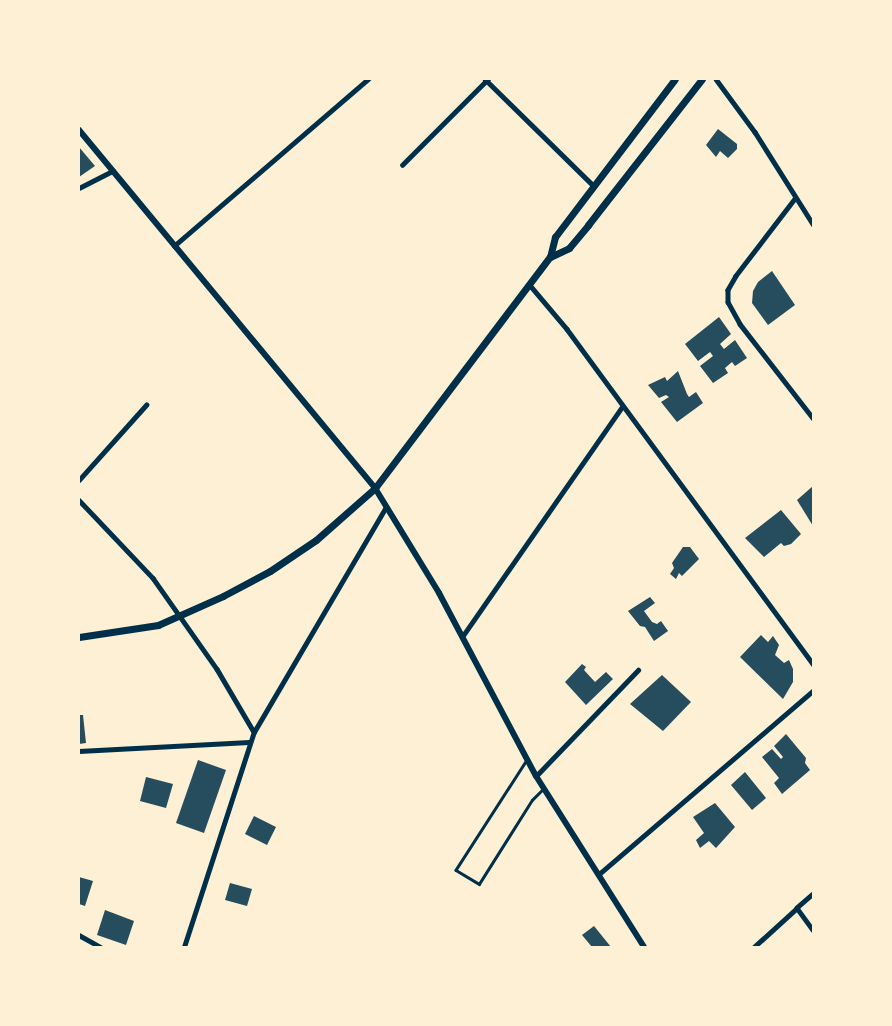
<!DOCTYPE html>
<style>
body{margin:0}
#map{position:relative;width:892px;height:1026px;overflow:hidden;background:#fdf0d5;font-family:"Roboto Condensed",sans-serif}
div>[style]{position:absolute}
[style*='--x']{left:calc(var(--x)*1px);top:calc(var(--y)*1px);width:calc(var(--w)*1px);rotate:calc(var(--a)*1deg)}
.building>*{inset:0;background:#264d5e}
.service>*{height:2.5px;margin:-1.25px;padding:0 1.25px;transform-origin:1.25px;border-radius:1.25px;background:#003049}
.minor>*{height:4.5px;margin:-2.25px;padding:0 2.25px;transform-origin:2.25px;border-radius:2.25px;background:#003049}
.tertiary>*{height:6px;margin:-3px;padding:0 3px;transform-origin:3px;border-radius:3px;background:#003049}
.secondary>*{height:7px;margin:-3.5px;padding:0 3.5px;transform-origin:3.5px;border-radius:3.5px;background:#003049}
span{translate:-50% -50%;white-space:nowrap;text-align:center;line-height:1.15;-webkit-text-stroke:5px #fdf0d5;paint-order:stroke}
.frame{position:absolute;inset:0;border:80px solid #fdf0d5;pointer-events:none}
</style>
<div id="map">
<div class="building">
<i style="clip-path:polygon(718px 129px,737px 144px,737px 149px,728px 158px,720px 151px,716px 157px,706px 145px)"></i>
<i style="clip-path:polygon(79px 147px,95px 166px,79px 177px)"></i>
<i style="clip-path:polygon(772px 271px,795px 305px,768px 325px,752px 303px,753px 291px,758px 282px)"></i>
<i style="clip-path:polygon(719px 317px,731px 334px,720px 344px,724px 349px,735px 340px,747px 358px,735px 366px,732px 362px,725px 368px,728px 373px,713px 383px,700px 366px,713px 356px,710px 352px,698px 361px,685px 344px)"></i>
<i style="clip-path:polygon(678px 371px,687px 394px,689px 397px,696px 392px,703px 403px,677px 422px,661px 402px,669px 397px,666px 395px,659px 398px,648px 385px,665px 377px,667px 381px)"></i>
<i style="clip-path:polygon(813px 486px,813px 526px,797px 500px)"></i>
<i style="clip-path:polygon(781px 510px,801px 534px,791px 544px,784px 546px,781px 543px,764px 557px,745px 538px)"></i>
<i style="clip-path:polygon(683px 547px,690px 547px,699px 559px,682px 576px,679px 573px,676px 579px,670px 574px,674px 568px,672px 563px)"></i>
<i style="clip-path:polygon(650px 597px,655px 603px,644px 611px,652px 622px,657px 624px,661px 621px,668px 631px,654px 641px,645px 627px,640px 626px,628px 611px)"></i>
<i style="clip-path:polygon(761px 635px,768px 642px,773px 636px,779px 645px,775px 655px,784px 663px,789px 660px,793px 669px,793px 682px,783px 699px,740px 657px)"></i>
<i style="clip-path:polygon(582px 664px,586px 667px,584px 670px,595px 682px,606px 672px,613px 679px,586px 705px,565px 682px)"></i>
<i style="clip-path:polygon(662px 675px,691px 702px,663px 731px,630px 704px)"></i>
<i style="clip-path:polygon(79px 715px,83px 715px,86px 743px,79px 744px)"></i>
<i style="clip-path:polygon(786px 734px,806px 758px,805px 763px,810px 770px,782px 794px,774px 783px,779px 778px,762px 757px,772px 749px,781px 759px,783px 757px,774px 746px)"></i>
<i style="clip-path:polygon(198px 760px,226px 770px,204px 833px,176px 823px)"></i>
<i style="clip-path:polygon(745px 772px,766px 798px,752px 810px,731px 785px)"></i>
<i style="clip-path:polygon(146px 777px,173px 784px,166px 808px,140px 801px)"></i>
<i style="clip-path:polygon(715px 803px,735px 827px,716px 848px,709px 841px,700px 848px,696px 840px,704px 833px,693px 817px)"></i>
<i style="clip-path:polygon(254px 816px,276px 827px,267px 845px,245px 834px)"></i>
<i style="clip-path:polygon(79px 877px,93px 881px,85px 906px,79px 904px)"></i>
<i style="clip-path:polygon(230px 883px,252px 889px,247px 906px,225px 900px)"></i>
<i style="clip-path:polygon(105px 910px,134px 921px,126px 945px,97px 935px)"></i>
<i style="clip-path:polygon(594px 926px,611px 947px,592px 947px,582px 935px)"></i>
</div>
<div class="service">
<i style="--x:527;--y:760;--w:131;--a:122.8"></i>
<i style="--x:456;--y:870;--w:27;--a:31"></i>
<i style="--x:479;--y:884;--w:99;--a:-57.8"></i>
<i style="--x:532;--y:800;--w:16;--a:-45"></i>
</div>
<div class="minor">
<i style="--x:485;--y:79;--w:151;--a:44.5"></i>
<i style="--x:716;--y:79;--w:66;--a:53.7"></i>
<i style="--x:755;--y:132;--w:109;--a:57.8"></i>
<i style="--x:402;--y:165;--w:122;--a:-45"></i>
<i style="--x:79;--y:188;--w:38;--a:-27"></i>
<i style="--x:795;--y:199;--w:97;--a:127.5"></i>
<i style="--x:736;--y:276;--w:16;--a:120"></i>
<i style="--x:728;--y:290;--w:12;--a:90"></i>
<i style="--x:728;--y:302;--w:25;--a:61"></i>
<i style="--x:740;--y:324;--w:119;--a:52.2"></i>
<i style="--x:174;--y:246;--w:256;--a:-40.7"></i>
<i style="--x:529;--y:284;--w:59;--a:49.8"></i>
<i style="--x:567;--y:329;--w:416;--a:53.7"></i>
<i style="--x:79;--y:480;--w:101;--a:-48.2"></i>
<i style="--x:79;--y:500;--w:108;--a:46.5"></i>
<i style="--x:153;--y:578;--w:111;--a:54.9"></i>
<i style="--x:217;--y:669;--w:73;--a:59.6"></i>
<i style="--x:462;--y:637;--w:280;--a:-55.2"></i>
<i style="--x:79;--y:751;--w:170;--a:-3"></i>
<i style="--x:536;--y:776;--w:147;--a:-46.1"></i>
<i style="--x:598;--y:875;--w:283;--a:-40.6"></i>
<i style="--x:813;--y:894;--w:21;--a:139"></i>
<i style="--x:797;--y:908;--w:27;--a:54"></i>
<i style="--x:79;--y:935;--w:25;--a:29"></i>
<i style="--x:184;--y:947;--w:226;--a:-72"></i>
<i style="--x:254;--y:732;--w:261;--a:-59.6"></i>
<i style="--x:754;--y:947;--w:58;--a:-42.2"></i>
</div>
<div class="tertiary">
<i style="--x:79;--y:130;--w:465;--a:50.4"></i>
<i style="--x:375;--y:488;--w:123;--a:58.6"></i>
<i style="--x:439;--y:593;--w:207;--a:62.1"></i>
<i style="--x:536;--y:776;--w:202;--a:57.7"></i>
</div>
<div class="secondary">
<i style="--x:550;--y:257;--w:21;--a:-25"></i>
<i style="--x:569;--y:248;--w:30;--a:-50"></i>
<i style="--x:588;--y:225;--w:185;--a:-52"></i>
<i style="--x:79;--y:637;--w:80;--a:-8.6"></i>
<i style="--x:158;--y:625;--w:71;--a:-24"></i>
<i style="--x:223;--y:596;--w:53;--a:-28"></i>
<i style="--x:270;--y:571;--w:55;--a:-34"></i>
<i style="--x:316;--y:540;--w:79;--a:-41.4"></i>
<i style="--x:375;--y:488;--w:290;--a:-52.9"></i>
<i style="--x:550;--y:257;--w:21;--a:-76"></i>
<i style="--x:555;--y:237;--w:198;--a:-52.8"></i>
</div>
<div class="frame"></div>
</div>
